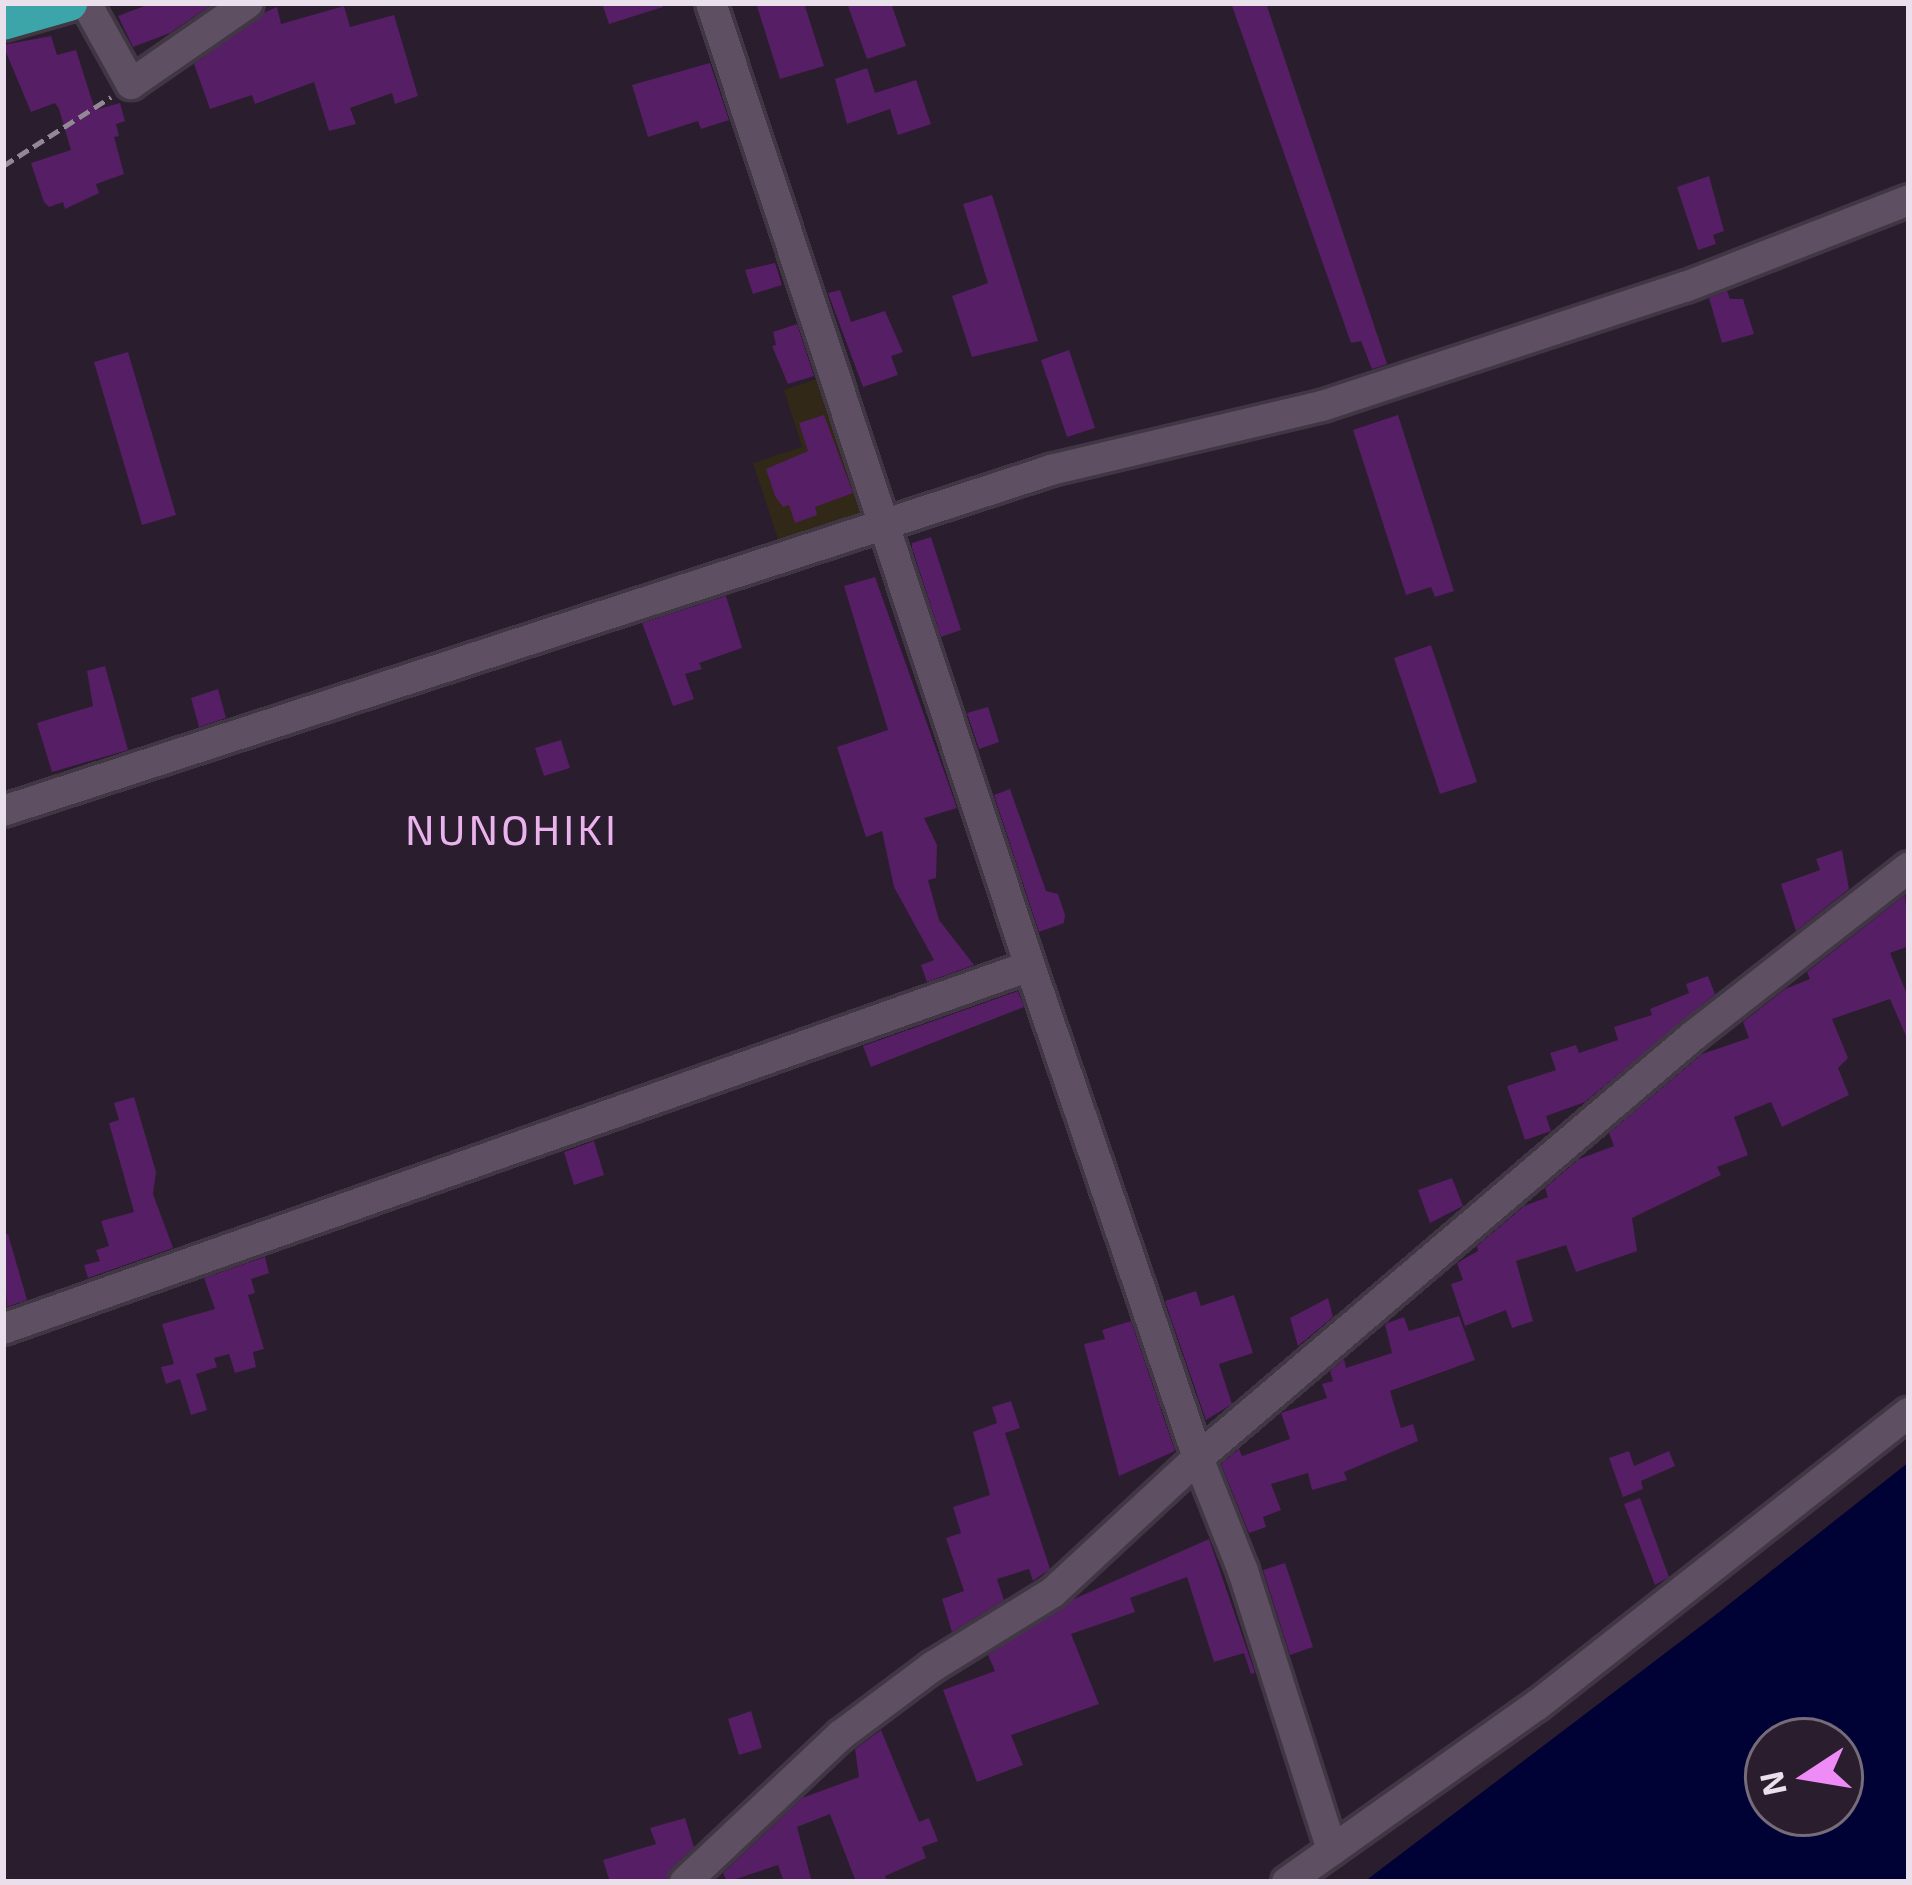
<!DOCTYPE html>
<style>
body{margin:0}
#map{position:relative;width:1912px;height:1885px;overflow:hidden;background:#2a1d2d;font-family:"Exo 2",sans-serif}
div>[style]{position:absolute}
[style*='--x']{left:calc(var(--x)*1px);top:calc(var(--y)*1px);width:calc(var(--w)*1px);rotate:calc(var(--a)*1deg)}
.industrial>*{inset:0;background:#312818}
.water>*{inset:0;background:#000134}
.building>*{inset:0;background:#561e64}
.path>*{height:4.5px;margin-top:-2.25px;transform-origin:0;background:repeating-linear-gradient(90deg,#938895 0 12px,transparent 0 18px)}
.roads{filter:drop-shadow(3px 0 #413744) drop-shadow(-3px 0 #413744) drop-shadow(0 3px #413744) drop-shadow(0 -3px #413744)}
.minor>*{height:30px;margin:-15px;padding:0 15px;transform-origin:15px;border-radius:15px;background:#5e4f62}
.highway>*{height:36px;margin:-18px;padding:0 18px;transform-origin:18px;border-radius:18px;background:#3ca5a9}
span{translate:-50% -50%;white-space:nowrap;text-align:center;line-height:1.15;-webkit-text-stroke:9px #2a1d2d;paint-order:stroke}
.quarter-label{font-size:42px;color:#eab3ed;letter-spacing:3px}
.frame{position:absolute;inset:0;border:6px solid #e9e0eb;pointer-events:none}
.north{position:absolute;left:1744px;top:1717px;width:120px;height:120px;box-sizing:border-box;background:#2a1d2d;border:3px solid #766b79;border-radius:50%;rotate:258deg;font-size:33px;font-weight:700;line-height:48px;text-align:center;color:#e9e0eb}
.north::after{content:'';display:block;margin:auto;width:42px;height:54px;background:#ef8bf7;clip-path:polygon(50% 0,100% 100%,50% 72%,0 100%)}
</style>
<div id="map">
<div class="industrial">
<i style="clip-path:polygon(831px 374px,878px 521px,782px 551px,753px 463px,802px 447px,784px 390px)"></i>
</div>
<div class="water">
<i style="clip-path:polygon(evenodd,1909px 1462px,1909px 1882px,1364px 1882px,1718px 1613px,1909px 1462px,1768px 1741px,1840px 1741px,1840px 1813px,1768px 1813px,1768px 1741px)"></i>
</div>
<div class="building">
<i style="clip-path:polygon(152px 3px,214px 3px,170px 33px,133px 47px,118px 16px)"></i>
<i style="clip-path:polygon(602px 3px,663px 3px,663px 7px,609px 24px)"></i>
<i style="clip-path:polygon(756px 3px,804px 3px,824px 66px,780px 79px)"></i>
<i style="clip-path:polygon(847px 3px,891px 3px,906px 46px,867px 59px)"></i>
<i style="clip-path:polygon(1231px 3px,1266px 3px,1387px 364px,1372px 369px,1361px 341px,1351px 343px)"></i>
<i style="clip-path:polygon(344px 6px,350px 27px,394px 15px,418px 96px,395px 104px,392px 93px,350px 108px,356px 124px,329px 131px,314px 82px,255px 104px,252px 95px,210px 109px,194px 64px,265px 12px,277px 7px,281px 24px)"></i>
<i style="clip-path:polygon(51px 36px,57px 55px,76px 50px,95px 110px,120px 103px,125px 121px,116px 124px,119px 136px,114px 137px,124px 174px,96px 184px,99px 193px,65px 209px,63px 202px,49px 207px,44px 202px,31px 163px,71px 150px,59px 109px,55px 103px,31px 112px,3px 45px)"></i>
<i style="clip-path:polygon(710px 63px,729px 120px,701px 129px,698px 121px,648px 137px,632px 85px)"></i>
<i style="clip-path:polygon(867px 68px,875px 93px,916px 80px,931px 124px,898px 135px,890px 109px,847px 124px,835px 79px)"></i>
<i style="clip-path:polygon(1709px 176px,1724px 231px,1713px 235px,1716px 244px,1698px 250px,1677px 187px)"></i>
<i style="clip-path:polygon(992px 195px,1038px 341px,972px 357px,952px 296px,988px 283px,963px 204px)"></i>
<i style="clip-path:polygon(775px 263px,782px 285px,753px 294px,745px 270px)"></i>
<i style="clip-path:polygon(840px 290px,851px 322px,885px 311px,903px 352px,891px 356px,898px 375px,863px 387px,828px 293px)"></i>
<i style="clip-path:polygon(1727px 291px,1730px 299px,1743px 299px,1754px 334px,1722px 343px,1709px 298px)"></i>
<i style="clip-path:polygon(797px 324px,814px 376px,788px 384px,772px 346px,776px 345px,773px 332px)"></i>
<i style="clip-path:polygon(1069px 350px,1095px 428px,1067px 437px,1041px 360px)"></i>
<i style="clip-path:polygon(128px 352px,176px 515px,142px 525px,94px 362px)"></i>
<i style="clip-path:polygon(824px 415px,853px 493px,815px 507px,817px 515px,795px 523px,789px 505px,783px 507px,775px 496px,766px 469px,808px 451px,799px 423px)"></i>
<i style="clip-path:polygon(1398px 415px,1454px 591px,1435px 597px,1431px 587px,1406px 595px,1353px 430px)"></i>
<i style="clip-path:polygon(931px 537px,961px 630px,941px 637px,912px 548px,912px 543px)"></i>
<i style="clip-path:polygon(875px 577px,957px 808px,924px 818px,937px 845px,936px 878px,928px 880px,939px 920px,974px 965px,927px 982px,921px 965px,934px 960px,894px 887px,882px 831px,866px 837px,837px 747px,888px 730px,844px 586px)"></i>
<i style="clip-path:polygon(726px 596px,742px 648px,699px 663px,702px 669px,685px 674px,694px 699px,673px 706px,642px 623px)"></i>
<i style="clip-path:polygon(1431px 645px,1477px 782px,1440px 794px,1394px 658px)"></i>
<i style="clip-path:polygon(105px 666px,128px 750px,52px 772px,37px 723px,93px 706px,87px 671px)"></i>
<i style="clip-path:polygon(218px 689px,226px 718px,199px 727px,191px 698px)"></i>
<i style="clip-path:polygon(988px 707px,999px 742px,979px 749px,967px 713px)"></i>
<i style="clip-path:polygon(561px 740px,570px 768px,544px 776px,535px 748px)"></i>
<i style="clip-path:polygon(1010px 789px,1046px 891px,1058px 894px,1065px 915px,1064px 923px,1039px 932px,994px 795px)"></i>
<i style="clip-path:polygon(1842px 850px,1849px 889px,1796px 931px,1781px 884px,1820px 870px,1816px 859px)"></i>
<i style="clip-path:polygon(1905px 895px,1909px 946px,1890px 953px,1909px 999px,1909px 1043px,1890px 999px,1832px 1019px,1848px 1058px,1838px 1068px,1849px 1095px,1782px 1127px,1771px 1102px,1734px 1117px,1748px 1155px,1717px 1167px,1721px 1175px,1632px 1218px,1637px 1251px,1576px 1272px,1566px 1245px,1516px 1261px,1533px 1321px,1512px 1328px,1506px 1310px,1465px 1326px,1451px 1284px,1463px 1280px,1457px 1263px,1478px 1251px,1477px 1246px,1524px 1206px,1548px 1197px,1545px 1188px,1579px 1159px,1614px 1146px,1609px 1133px,1702px 1054px,1749px 1038px,1743px 1022px,1785px 989px,1810px 979px,1807px 972px)"></i>
<i style="clip-path:polygon(1708px 976px,1715px 994px,1585px 1102px,1546px 1116px,1551px 1131px,1525px 1140px,1507px 1086px,1556px 1070px,1550px 1053px,1576px 1045px,1579px 1053px,1618px 1040px,1614px 1027px,1652px 1015px,1650px 1009px,1689px 993px,1686px 984px)"></i>
<i style="clip-path:polygon(1018px 991px,1024px 1007px,871px 1067px,863px 1046px)"></i>
<i style="clip-path:polygon(134px 1097px,156px 1172px,153px 1194px,173px 1248px,88px 1278px,84px 1265px,100px 1261px,96px 1250px,109px 1246px,101px 1221px,134px 1212px,109px 1123px,119px 1120px,114px 1103px)"></i>
<i style="clip-path:polygon(594px 1141px,604px 1175px,574px 1185px,564px 1152px)"></i>
<i style="clip-path:polygon(1452px 1178px,1463px 1206px,1430px 1223px,1418px 1190px)"></i>
<i style="clip-path:polygon(8px 1234px,27px 1300px,7px 1307px,3px 1235px)"></i>
<i style="clip-path:polygon(265px 1257px,269px 1273px,251px 1279px,255px 1293px,248px 1295px,264px 1349px,253px 1352px,256px 1367px,235px 1373px,229px 1354px,214px 1358px,217px 1367px,196px 1374px,207px 1410px,191px 1415px,180px 1379px,166px 1384px,161px 1367px,174px 1364px,162px 1324px,215px 1309px,204px 1278px)"></i>
<i style="clip-path:polygon(1196px 1291px,1201px 1306px,1234px 1295px,1253px 1353px,1219px 1364px,1232px 1404px,1206px 1420px,1165px 1301px)"></i>
<i style="clip-path:polygon(1328px 1298px,1333px 1317px,1298px 1346px,1290px 1318px)"></i>
<i style="clip-path:polygon(1459px 1316px,1475px 1360px,1390px 1391px,1401px 1428px,1413px 1424px,1418px 1441px,1344px 1472px,1347px 1480px,1312px 1490px,1308px 1473px,1271px 1484px,1281px 1510px,1263px 1517px,1266px 1527px,1249px 1533px,1221px 1464px,1239px 1449px,1242px 1456px,1290px 1439px,1281px 1413px,1327px 1398px,1322px 1384px,1333px 1381px,1330px 1371px,1344px 1359px,1346px 1368px,1392px 1353px,1385px 1324px,1404px 1317px,1409px 1331px)"></i>
<i style="clip-path:polygon(1131px 1321px,1175px 1451px,1119px 1476px,1084px 1344px,1105px 1339px,1102px 1330px)"></i>
<i style="clip-path:polygon(1011px 1401px,1020px 1428px,1005px 1433px,1050px 1569px,1033px 1581px,1029px 1569px,997px 1579px,1004px 1600px,952px 1632px,942px 1599px,964px 1591px,946px 1538px,961px 1533px,953px 1507px,990px 1495px,973px 1432px,997px 1423px,992px 1407px)"></i>
<i style="clip-path:polygon(1629px 1451px,1634px 1466px,1669px 1451px,1675px 1466px,1641px 1481px,1643px 1489px,1623px 1497px,1609px 1458px)"></i>
<i style="clip-path:polygon(1640px 1498px,1669px 1577px,1655px 1585px,1624px 1504px)"></i>
<i style="clip-path:polygon(1209px 1539px,1255px 1673px,1251px 1674px,1244px 1653px,1214px 1662px,1187px 1577px,1130px 1598px,1135px 1612px,1071px 1634px,1099px 1704px,1011px 1735px,1023px 1765px,977px 1782px,943px 1690px,995px 1671px,988px 1655px,1074px 1599px)"></i>
<i style="clip-path:polygon(1285px 1563px,1313px 1647px,1290px 1655px,1263px 1570px)"></i>
<i style="clip-path:polygon(751px 1711px,762px 1748px,739px 1755px,728px 1719px)"></i>
<i style="clip-path:polygon(881px 1730px,919px 1822px,929px 1818px,938px 1841px,922px 1847px,926px 1858px,885px 1876px,887px 1882px,856px 1882px,830px 1814px,797px 1827px,812px 1882px,784px 1882px,778px 1865px,727px 1882px,723px 1873px,802px 1798px,859px 1777px,855px 1749px)"></i>
<i style="clip-path:polygon(685px 1818px,694px 1847px,671px 1869px,666px 1882px,610px 1882px,603px 1860px,656px 1844px,650px 1828px)"></i>
</div>
<div class="path">
<i style="--x:3;--y:166;--w:128;--a:-32.6"></i>
</div>
<div class="roads">
<div class="minor">
<i style="--x:86;--y:3;--w:93;--a:60.9"></i>
<i style="--x:131;--y:84;--w:142;--a:-34.7"></i>
<i style="--x:711;--y:3;--w:1014;--a:71.67"></i>
<i style="--x:1030;--y:966;--w:520;--a:71.15"></i>
<i style="--x:1198;--y:1458;--w:122;--a:68.3"></i>
<i style="--x:1243;--y:1571;--w:293;--a:72.3"></i>
<i style="--x:3;--y:811;--w:1102;--a:-18.02"></i>
<i style="--x:1051;--y:470;--w:278;--a:-13.3"></i>
<i style="--x:1322;--y:406;--w:382;--a:-18.2"></i>
<i style="--x:1685;--y:287;--w:240;--a:-21.2"></i>
<i style="--x:3;--y:1329;--w:1089;--a:-19.47"></i>
<i style="--x:685;--y:1882;--w:214;--a:-43.3"></i>
<i style="--x:841;--y:1735;--w:114;--a:-36.8"></i>
<i style="--x:932;--y:1667;--w:141;--a:-31.7"></i>
<i style="--x:1052;--y:1593;--w:199;--a:-42.8"></i>
<i style="--x:1198;--y:1458;--w:650;--a:-40.45"></i>
<i style="--x:1693;--y:1036;--w:274;--a:-38"></i>
<i style="--x:1287;--y:1882;--w:305;--a:-35.3"></i>
<i style="--x:1536;--y:1706;--w:474;--a:-38.2"></i>
</div>
<div class="highway">
<i style="--x:3;--y:22;--w:69;--a:-16.1"></i>
</div>
</div>
<div class="quarter-label">
<span style="left:512px;top:828px">NUNOHIKI</span>
</div>
<div class="frame"></div>
<div class="north">N</div>
</div>
